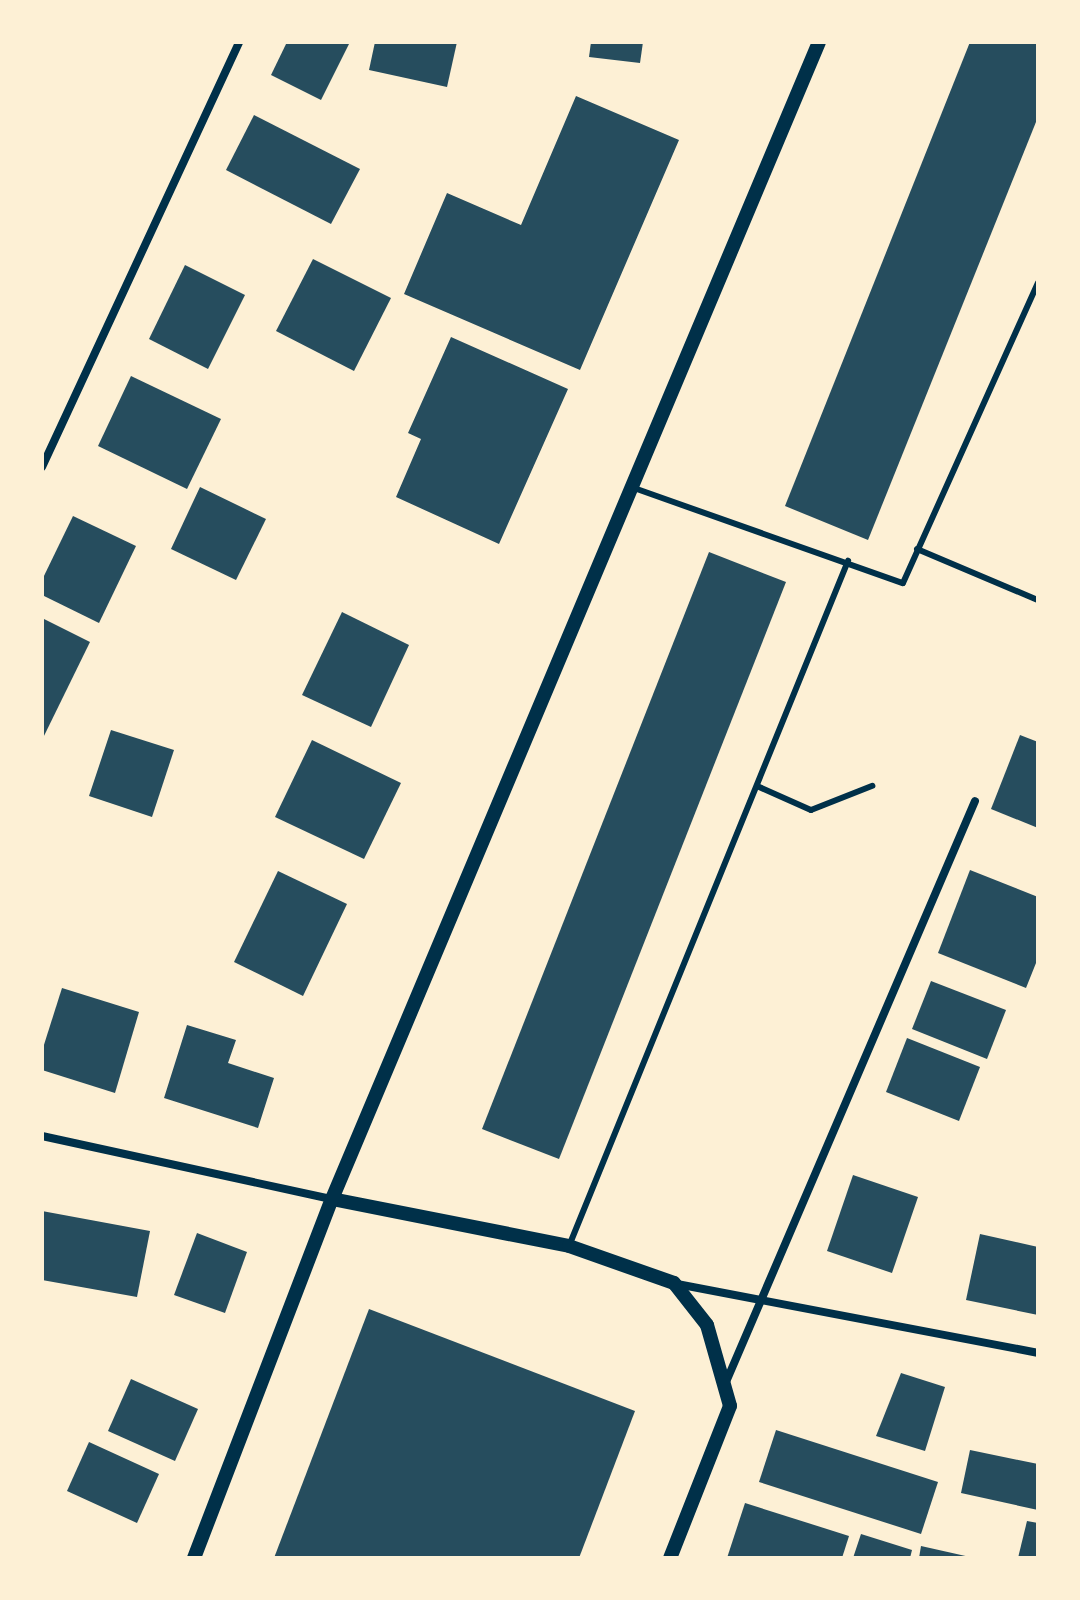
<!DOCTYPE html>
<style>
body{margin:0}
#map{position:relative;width:1080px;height:1600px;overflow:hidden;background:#fdf0d5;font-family:"DejaVu Sans",sans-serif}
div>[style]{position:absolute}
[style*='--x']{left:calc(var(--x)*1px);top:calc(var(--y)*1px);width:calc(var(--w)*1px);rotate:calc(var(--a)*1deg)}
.building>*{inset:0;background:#264d5e}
.service>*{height:6px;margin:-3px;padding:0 3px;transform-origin:3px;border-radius:3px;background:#003049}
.minor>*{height:8px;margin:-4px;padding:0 4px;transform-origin:4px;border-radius:4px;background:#003049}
.tertiary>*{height:14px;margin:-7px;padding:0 7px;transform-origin:7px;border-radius:7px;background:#003049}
span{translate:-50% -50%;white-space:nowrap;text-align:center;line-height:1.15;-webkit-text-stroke:7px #fdf0d5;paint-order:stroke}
.frame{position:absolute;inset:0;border:44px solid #fdf0d5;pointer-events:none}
</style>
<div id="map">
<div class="building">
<i style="clip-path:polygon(287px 42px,350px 42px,321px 100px,271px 75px)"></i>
<i style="clip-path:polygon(375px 42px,457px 42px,447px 87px,369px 70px)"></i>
<i style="clip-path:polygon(591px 42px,643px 42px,640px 63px,589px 57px)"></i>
<i style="clip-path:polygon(970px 42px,1038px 42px,1038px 117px,868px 540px,785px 506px)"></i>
<i style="clip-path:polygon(576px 96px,679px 140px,580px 370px,404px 294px,447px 193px,521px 225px)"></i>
<i style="clip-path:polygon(254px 115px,360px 169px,331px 224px,226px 170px)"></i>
<i style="clip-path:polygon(313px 259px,391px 298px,354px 371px,276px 331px)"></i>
<i style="clip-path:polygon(185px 265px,245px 295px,208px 369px,149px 339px)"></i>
<i style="clip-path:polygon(451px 337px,568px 389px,499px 544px,396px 497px,421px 439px,408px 433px)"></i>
<i style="clip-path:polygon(131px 376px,221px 419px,187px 489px,98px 446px)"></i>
<i style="clip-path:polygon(200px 487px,266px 519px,236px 580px,171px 549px)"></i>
<i style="clip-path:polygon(73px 516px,136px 546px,99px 623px,42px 595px,42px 580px)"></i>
<i style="clip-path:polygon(709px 552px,786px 582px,559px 1159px,482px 1129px)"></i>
<i style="clip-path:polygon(342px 612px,409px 645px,371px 727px,302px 695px)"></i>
<i style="clip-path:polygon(42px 618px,90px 642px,42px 740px)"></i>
<i style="clip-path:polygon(111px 730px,174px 750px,152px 817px,89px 796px)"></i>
<i style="clip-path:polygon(1020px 735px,1038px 742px,1038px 828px,991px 809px)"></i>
<i style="clip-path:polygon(312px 740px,401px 783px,364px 859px,275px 817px)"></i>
<i style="clip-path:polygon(970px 870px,1038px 897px,1038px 958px,1026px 988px,938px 953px)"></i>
<i style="clip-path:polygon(278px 871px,347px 904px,303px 996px,234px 962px)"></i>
<i style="clip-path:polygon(931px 981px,1006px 1010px,987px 1059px,912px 1029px)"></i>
<i style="clip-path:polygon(62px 988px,139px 1012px,115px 1093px,42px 1070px,42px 1051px)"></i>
<i style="clip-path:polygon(187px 1025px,236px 1040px,228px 1063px,274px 1078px,258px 1128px,164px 1098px)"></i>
<i style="clip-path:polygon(907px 1038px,980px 1067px,959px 1121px,886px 1092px)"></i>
<i style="clip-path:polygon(853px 1175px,918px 1197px,892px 1273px,827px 1251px)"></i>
<i style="clip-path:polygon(42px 1211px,150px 1231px,137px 1297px,42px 1280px)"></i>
<i style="clip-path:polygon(197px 1233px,247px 1252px,225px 1313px,174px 1295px)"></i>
<i style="clip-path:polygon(980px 1234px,1038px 1247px,1038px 1315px,966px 1300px)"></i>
<i style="clip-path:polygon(369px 1309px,635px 1411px,579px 1558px,274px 1558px)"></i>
<i style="clip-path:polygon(901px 1373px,945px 1387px,925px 1451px,876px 1436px)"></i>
<i style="clip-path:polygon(131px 1379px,198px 1409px,175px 1461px,108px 1431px)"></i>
<i style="clip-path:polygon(776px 1430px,938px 1482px,921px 1534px,759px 1482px)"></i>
<i style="clip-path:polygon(89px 1442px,159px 1474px,137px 1523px,67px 1491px)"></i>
<i style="clip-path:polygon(970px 1450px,1038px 1464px,1038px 1510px,961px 1493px)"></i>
<i style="clip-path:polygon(745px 1503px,849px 1536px,842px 1558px,727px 1558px)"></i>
<i style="clip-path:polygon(1027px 1521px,1038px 1523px,1038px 1558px,1018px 1558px)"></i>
<i style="clip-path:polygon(861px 1534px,912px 1550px,910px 1558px,853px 1558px)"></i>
<i style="clip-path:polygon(921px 1546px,970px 1557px,969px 1558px,919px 1558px)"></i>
</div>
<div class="service">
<i style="--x:634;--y:488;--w:285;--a:19.5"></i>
<i style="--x:903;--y:583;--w:329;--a:-65.8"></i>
<i style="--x:917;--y:549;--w:131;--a:22.9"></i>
<i style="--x:757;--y:786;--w:59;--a:24"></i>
<i style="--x:811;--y:810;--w:66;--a:-21.5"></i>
<i style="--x:569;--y:1246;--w:740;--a:-67.84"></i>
</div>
<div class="minor">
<i style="--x:42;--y:467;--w:468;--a:-65.1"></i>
<i style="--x:42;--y:1136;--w:297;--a:12.3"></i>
<i style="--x:677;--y:1284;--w:368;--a:10.8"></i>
<i style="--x:726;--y:1382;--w:632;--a:-66.8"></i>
</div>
<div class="tertiary">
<i style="--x:332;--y:1199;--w:242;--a:11.2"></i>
<i style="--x:569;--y:1246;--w:111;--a:19.4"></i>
<i style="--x:674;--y:1283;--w:53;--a:51.8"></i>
<i style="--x:707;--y:1325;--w:84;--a:74.1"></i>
<i style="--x:730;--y:1406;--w:163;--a:111.5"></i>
<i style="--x:194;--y:1558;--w:385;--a:-69"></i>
<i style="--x:332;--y:1199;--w:1255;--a:-67.17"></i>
</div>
<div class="frame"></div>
</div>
